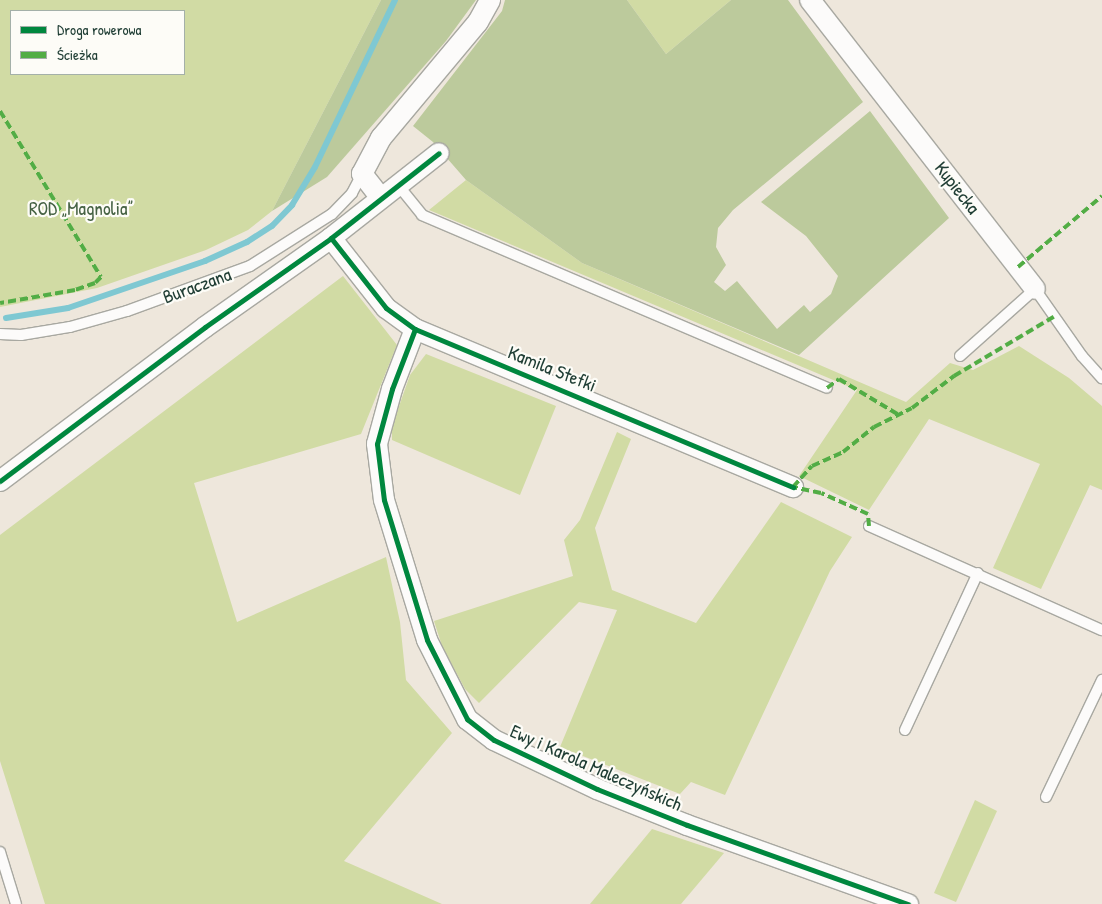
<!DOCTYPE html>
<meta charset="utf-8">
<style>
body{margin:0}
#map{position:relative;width:1102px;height:904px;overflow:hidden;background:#eee7dc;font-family:"Patrick Hand",sans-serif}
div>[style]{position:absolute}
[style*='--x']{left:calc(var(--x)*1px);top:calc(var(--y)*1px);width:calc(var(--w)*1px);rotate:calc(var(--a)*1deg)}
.green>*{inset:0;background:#d1dba4}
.forest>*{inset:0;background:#bcca9c}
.stream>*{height:6px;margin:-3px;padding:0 3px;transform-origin:3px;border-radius:3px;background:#7fc8d2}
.roads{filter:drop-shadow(1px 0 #a8a8a1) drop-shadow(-1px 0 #a8a8a1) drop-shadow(0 1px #a8a8a1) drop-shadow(0 -1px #a8a8a1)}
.lane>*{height:10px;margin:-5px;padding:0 5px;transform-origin:5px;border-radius:5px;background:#fcfbfa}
.street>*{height:20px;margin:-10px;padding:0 10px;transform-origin:10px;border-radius:10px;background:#fcfbfa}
.quiet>*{height:4px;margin-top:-2px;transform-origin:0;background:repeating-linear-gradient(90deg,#52ad45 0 8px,transparent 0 12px)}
.cycleway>*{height:5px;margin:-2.5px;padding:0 2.5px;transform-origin:2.5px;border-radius:2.5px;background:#00873e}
span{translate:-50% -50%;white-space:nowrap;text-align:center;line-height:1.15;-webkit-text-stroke:4.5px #fdfcf7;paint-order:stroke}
.street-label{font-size:19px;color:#1f3d34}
.park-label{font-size:19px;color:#466244}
.legend{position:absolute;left:10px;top:10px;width:175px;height:65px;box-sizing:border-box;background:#fdfcf7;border:1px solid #a4b0a9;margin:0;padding:6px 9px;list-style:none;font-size:15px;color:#1f3d34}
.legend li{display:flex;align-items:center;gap:10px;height:25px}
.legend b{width:25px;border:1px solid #a4b0a9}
</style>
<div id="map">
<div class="green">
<i style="clip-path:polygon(evenodd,0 0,381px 0,272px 211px,248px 230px,206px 250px,97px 288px,0 307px,0 0,11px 11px,184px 11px,184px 74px,11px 74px,11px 11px)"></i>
<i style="clip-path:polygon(627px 0,731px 0,666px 54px)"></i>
<i style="clip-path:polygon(466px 180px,582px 263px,906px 402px,950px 363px,973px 370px,1019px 346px,1069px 378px,1102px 406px,1102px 490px,1090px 485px,1041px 589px,993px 568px,1040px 464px,929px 419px,869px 510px,799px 476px,857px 390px,429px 210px)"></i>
<i style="clip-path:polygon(343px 276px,397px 345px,361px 434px,194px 483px,237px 622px,386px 557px,400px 622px,406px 680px,452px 733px,344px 861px,442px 904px,45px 904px,0 761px,0 535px)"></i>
<i style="clip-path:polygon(426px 354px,556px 406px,520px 495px,392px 440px,392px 426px,410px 375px)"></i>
<i style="clip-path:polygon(617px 432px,631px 439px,595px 528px,612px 590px,696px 623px,781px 502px,852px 537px,830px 571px,725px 795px,691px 782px,680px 794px,560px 747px,617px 610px,579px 602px,479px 703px,465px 689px,442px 646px,434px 621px,573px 576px,564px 540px,580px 520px)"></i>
<i style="clip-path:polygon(975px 800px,997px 811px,956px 902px,934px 893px)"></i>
<i style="clip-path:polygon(652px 829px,724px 853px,681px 904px,590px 904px)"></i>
</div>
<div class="forest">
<i style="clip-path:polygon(381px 0,476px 0,446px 41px,327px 177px,272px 211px)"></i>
<i style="clip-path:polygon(505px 0,627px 0,666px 54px,731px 0,788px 0,863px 102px,733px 210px,718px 228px,716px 247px,726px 265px,714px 282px,725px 291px,737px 281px,777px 329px,804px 305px,810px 312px,831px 294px,838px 276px,806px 236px,761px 202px,870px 111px,949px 218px,799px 355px,582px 263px,466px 180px,433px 142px,413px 126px,502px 11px)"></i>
</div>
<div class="stream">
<i style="--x:6;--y:318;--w:63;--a:-9.2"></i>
<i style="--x:68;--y:308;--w:145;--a:-18.9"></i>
<i style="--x:205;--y:261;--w:46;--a:-24.3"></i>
<i style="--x:247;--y:242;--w:30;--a:-33"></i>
<i style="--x:272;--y:226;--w:29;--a:-46"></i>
<i style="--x:292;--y:205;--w:44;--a:-58.8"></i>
<i style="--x:315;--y:167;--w:185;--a:-64.4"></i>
</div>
<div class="roads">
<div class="lane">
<i style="--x:398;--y:185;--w:38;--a:51"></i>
<i style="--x:422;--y:215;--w:440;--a:23.1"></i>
<i style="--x:0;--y:334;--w:21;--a:3"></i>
<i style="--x:21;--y:335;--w:50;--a:-9.3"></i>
<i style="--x:70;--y:327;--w:59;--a:-15.7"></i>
<i style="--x:127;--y:311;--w:131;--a:-20.1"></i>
<i style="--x:250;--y:266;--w:97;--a:-32.4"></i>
<i style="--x:332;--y:214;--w:29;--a:-46"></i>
<i style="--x:352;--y:193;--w:21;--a:-62"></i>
<i style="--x:960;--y:356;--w:101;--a:-41.8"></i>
<i style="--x:1035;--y:289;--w:82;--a:55"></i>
<i style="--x:1082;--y:356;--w:30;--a:48"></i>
<i style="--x:869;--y:526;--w:255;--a:24.1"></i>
<i style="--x:905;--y:730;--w:173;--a:-65.1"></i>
<i style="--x:1046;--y:797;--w:130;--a:-64.4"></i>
<i style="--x:0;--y:852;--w:54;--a:72.9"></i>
</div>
<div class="street">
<i style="--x:810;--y:0;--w:366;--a:52.1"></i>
<i style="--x:381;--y:198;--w:31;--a:-128"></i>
<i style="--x:362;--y:174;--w:41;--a:-62.2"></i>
<i style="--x:381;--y:138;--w:151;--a:-50.1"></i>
<i style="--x:478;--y:22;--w:25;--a:-61"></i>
<i style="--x:331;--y:238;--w:89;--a:51.8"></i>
<i style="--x:386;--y:308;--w:36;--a:36"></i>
<i style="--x:415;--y:329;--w:410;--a:22.7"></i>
<i style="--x:415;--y:329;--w:64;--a:111"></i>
<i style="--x:392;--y:389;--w:57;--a:105.3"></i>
<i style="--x:377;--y:444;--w:56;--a:82.9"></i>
<i style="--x:384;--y:500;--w:146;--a:72.9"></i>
<i style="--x:427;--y:640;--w:89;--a:63.1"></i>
<i style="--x:467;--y:719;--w:34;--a:38"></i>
<i style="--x:494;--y:740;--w:114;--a:25.4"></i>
<i style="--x:597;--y:789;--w:97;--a:21.8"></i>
<i style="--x:687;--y:825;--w:235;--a:19.7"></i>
<i style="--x:0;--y:481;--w:256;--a:-36.9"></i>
<i style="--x:205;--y:327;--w:154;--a:-35.2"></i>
<i style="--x:331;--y:238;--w:137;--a:-38.2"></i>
</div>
</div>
<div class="quiet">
<i style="--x:0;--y:111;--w:194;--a:58.7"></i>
<i style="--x:101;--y:277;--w:8;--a:135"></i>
<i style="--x:95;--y:283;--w:21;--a:161"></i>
<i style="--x:75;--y:290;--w:76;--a:170.2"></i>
<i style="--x:1018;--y:267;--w:110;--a:-40.2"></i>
<i style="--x:827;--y:388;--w:15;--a:-37"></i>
<i style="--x:839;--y:379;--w:70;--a:31"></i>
<i style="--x:869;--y:526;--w:12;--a:-95"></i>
<i style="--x:868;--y:514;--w:51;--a:-155.9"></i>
<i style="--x:821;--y:493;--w:29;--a:-168"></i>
<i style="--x:793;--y:487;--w:28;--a:-48"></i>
<i style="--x:812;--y:466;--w:34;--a:-24"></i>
<i style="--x:843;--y:452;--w:40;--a:-39"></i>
<i style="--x:874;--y:427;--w:42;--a:-26.6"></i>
<i style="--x:912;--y:408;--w:53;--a:-37.3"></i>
<i style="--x:954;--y:376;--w:117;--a:-30.7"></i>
</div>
<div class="cycleway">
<i style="--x:331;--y:238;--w:89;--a:51.8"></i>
<i style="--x:386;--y:308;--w:36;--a:36"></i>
<i style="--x:415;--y:329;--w:410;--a:22.7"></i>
<i style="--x:415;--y:329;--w:64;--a:111"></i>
<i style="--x:392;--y:389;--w:57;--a:105.3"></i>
<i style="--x:377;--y:444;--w:56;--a:82.9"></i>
<i style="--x:384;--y:500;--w:146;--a:72.9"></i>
<i style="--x:427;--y:640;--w:89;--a:63.1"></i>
<i style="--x:467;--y:719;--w:34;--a:38"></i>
<i style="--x:494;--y:740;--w:114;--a:25.4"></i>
<i style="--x:597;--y:789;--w:97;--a:21.8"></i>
<i style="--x:687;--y:825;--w:235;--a:19.7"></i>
<i style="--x:0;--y:481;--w:256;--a:-36.9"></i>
<i style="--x:205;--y:327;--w:154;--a:-35.2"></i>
<i style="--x:331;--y:238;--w:137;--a:-38.2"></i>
</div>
<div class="street-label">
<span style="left:957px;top:188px;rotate:52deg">Kupiecka</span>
<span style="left:197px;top:286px;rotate:-20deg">Buraczana</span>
<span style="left:552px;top:369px;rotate:22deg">Kamila Stefki</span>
<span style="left:596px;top:768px;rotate:24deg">Ewy i Karola Maleczyńskich</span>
</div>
<div class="park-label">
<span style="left:81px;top:209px">ROD „Magnolia”</span>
</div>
<ul class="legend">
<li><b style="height:6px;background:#00873e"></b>Droga rowerowa</li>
<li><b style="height:6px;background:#52ad45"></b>Ścieżka</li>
</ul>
</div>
